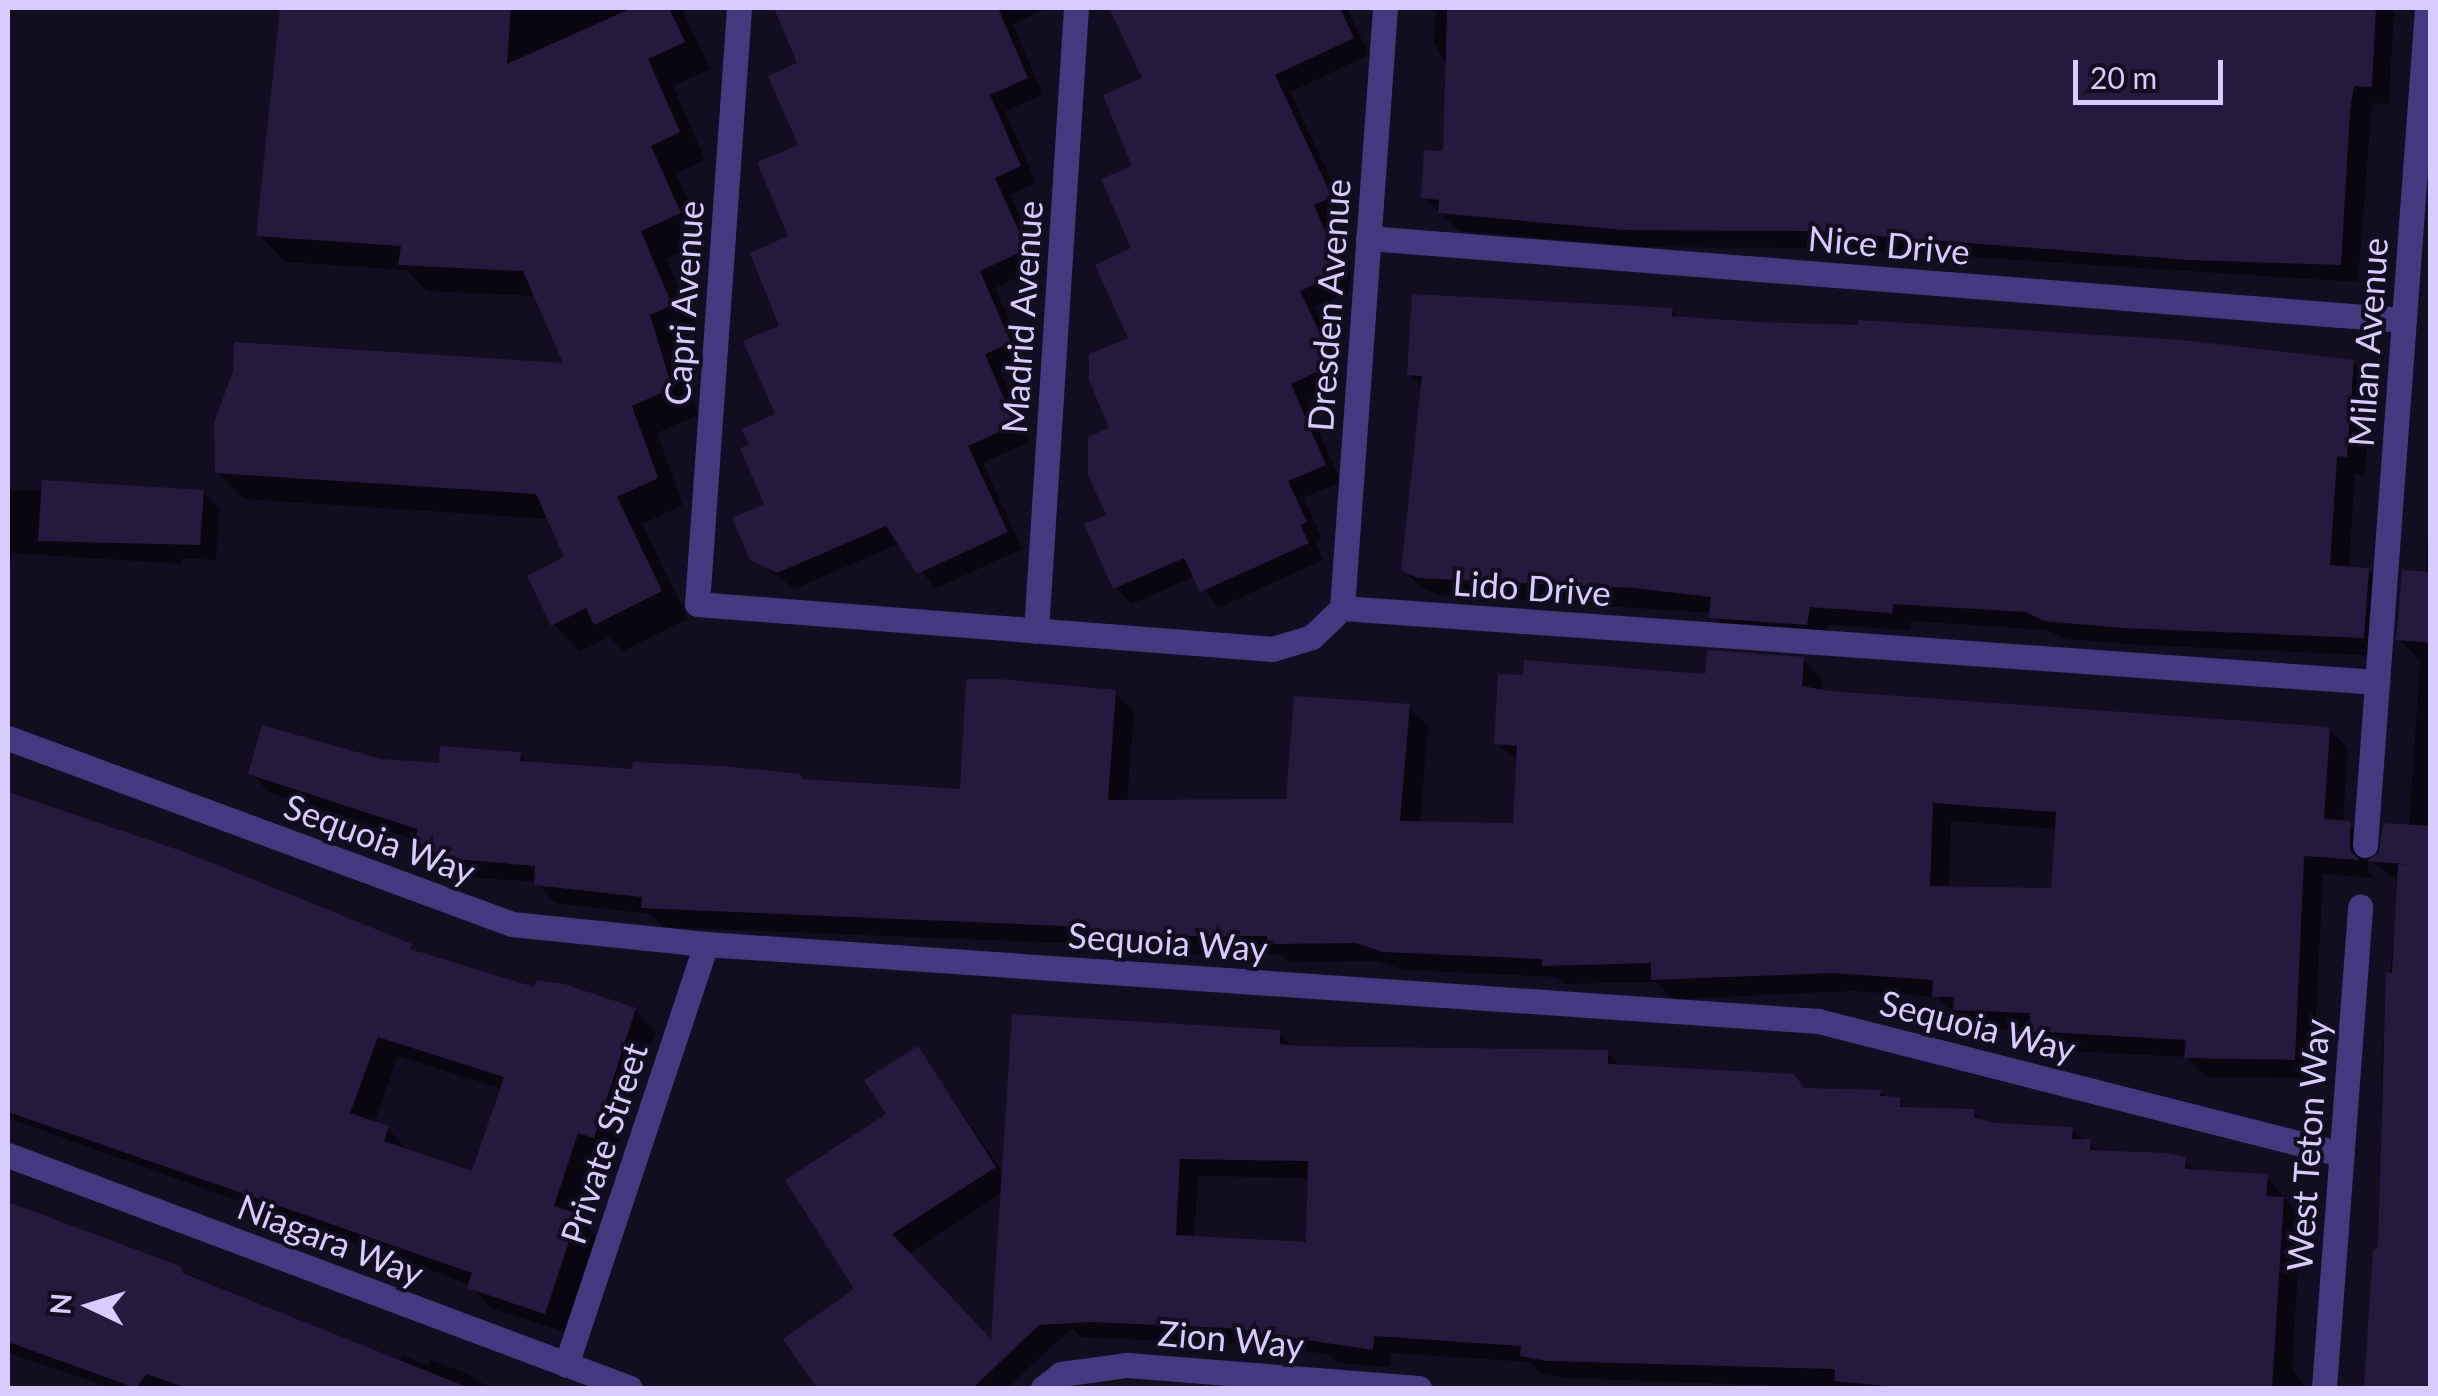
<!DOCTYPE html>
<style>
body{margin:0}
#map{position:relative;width:2438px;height:1396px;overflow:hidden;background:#120d20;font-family:Lato,sans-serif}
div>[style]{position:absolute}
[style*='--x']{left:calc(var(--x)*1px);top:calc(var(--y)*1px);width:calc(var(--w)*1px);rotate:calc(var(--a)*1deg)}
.shadow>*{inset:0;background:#0007}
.building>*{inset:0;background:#261940}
.street>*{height:25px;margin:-12.5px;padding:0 12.5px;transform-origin:12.5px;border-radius:12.5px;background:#44387e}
span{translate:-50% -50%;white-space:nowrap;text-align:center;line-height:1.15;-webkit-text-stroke:8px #120d20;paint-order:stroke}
.street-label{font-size:35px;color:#d8ccfe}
.frame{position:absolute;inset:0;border:10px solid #d8ccfe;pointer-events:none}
.north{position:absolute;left:40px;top:1256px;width:100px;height:100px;-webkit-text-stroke:8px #120d20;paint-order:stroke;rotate:274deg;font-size:28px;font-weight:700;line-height:40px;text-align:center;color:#d8ccfe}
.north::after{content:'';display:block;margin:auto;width:35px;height:45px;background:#d8ccfe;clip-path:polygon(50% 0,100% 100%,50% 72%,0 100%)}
.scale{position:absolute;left:2073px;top:60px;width:150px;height:45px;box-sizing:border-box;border:5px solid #d8ccfe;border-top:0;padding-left:12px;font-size:30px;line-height:35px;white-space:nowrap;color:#d8ccfe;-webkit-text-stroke:8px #120d20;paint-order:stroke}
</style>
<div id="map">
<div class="shadow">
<i style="clip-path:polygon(282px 8px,682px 8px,710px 69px,673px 86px,705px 160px,676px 173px,706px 240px,666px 259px,698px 332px,675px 342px,698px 415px,657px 433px,683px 505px,642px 524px,688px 619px,623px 651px,609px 637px,580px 651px,553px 624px,567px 558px,550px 519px,244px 499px,217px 472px,567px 366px,536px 296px,427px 291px,407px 270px,286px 262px,259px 235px)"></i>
<i style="clip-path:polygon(787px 8px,1048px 8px,1013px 24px,1043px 95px,1005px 111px,1036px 183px,1010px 195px,1042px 266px,995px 288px,1026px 359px,1000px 371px,1030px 442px,983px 463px,1022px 549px,935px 589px,900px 543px,795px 589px,752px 559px,768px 505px,752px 446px,778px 415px,802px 146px,801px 64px)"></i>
<i style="clip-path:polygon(1347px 8px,1369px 55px,1290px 92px,1347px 214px,1329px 222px,1351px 274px,1348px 293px,1315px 307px,1341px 365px,1337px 387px,1306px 401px,1341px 482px,1303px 498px,1322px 538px,1315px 541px,1323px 560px,1218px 608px,1195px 576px,1132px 604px,1116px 588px,1109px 516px,1112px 429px,1131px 339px,1135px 167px,1145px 79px,1112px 9px)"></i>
<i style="clip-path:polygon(1436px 8px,2389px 8px,2394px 13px,2389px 104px,2372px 103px,2358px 282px,1832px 248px,1643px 247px,1459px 231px,1423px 197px,1446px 154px,1450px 72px,1434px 42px)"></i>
<i style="clip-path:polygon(1672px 310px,1681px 319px,2182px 342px,2353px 362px,2372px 381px,2365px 475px,2355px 474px,2349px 569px,2368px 570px,2387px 589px,2382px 656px,2142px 645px,2065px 639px,2047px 630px,1911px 621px,1910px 630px,1828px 625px,1825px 643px,1730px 636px,1712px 613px,1438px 595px,1422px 588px,1403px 569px,1423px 388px,1409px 374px)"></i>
<i style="clip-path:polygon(8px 490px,203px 492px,220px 509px,216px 560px,183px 558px,182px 564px,12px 553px,8px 578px)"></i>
<i style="clip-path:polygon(2430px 498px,2430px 1388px,2368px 1388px,2375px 1251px,2380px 1252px,2382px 1055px,2399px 881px,2371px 861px,2409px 827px,2420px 661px,2399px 639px,2426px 574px)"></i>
<i style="clip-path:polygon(evenodd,1803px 660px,1822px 679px,1822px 692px,2329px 729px,2348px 748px,2343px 823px,2369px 842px,2368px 871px,2374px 878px,2323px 874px,2313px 1078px,2206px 1077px,2186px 1057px,2051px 1050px,2031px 1030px,1975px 1028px,1936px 997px,1854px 991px,1673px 999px,1656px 982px,1564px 984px,1557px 977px,1404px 970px,1377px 961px,1289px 962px,1281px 954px,1164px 954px,1086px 944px,663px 927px,650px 914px,555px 903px,536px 882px,452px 876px,419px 841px,270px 793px,251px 774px,381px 762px,441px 766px,520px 755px,530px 765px,962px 791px,1114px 692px,1134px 711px,1127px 803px,1288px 801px,1409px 707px,1428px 726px,1420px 824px,1516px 825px,1519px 762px,1497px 743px,1708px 677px,1803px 660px,1951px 821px,2057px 829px,2053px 891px,1949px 889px,1951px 821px)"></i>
<i style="clip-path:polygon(evenodd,8px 792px,316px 906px,419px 954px,535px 990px,635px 1010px,656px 1031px,614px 1157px,598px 1152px,577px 1217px,597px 1237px,565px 1332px,490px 1308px,471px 1285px,8px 1118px,8px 792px,398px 1056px,502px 1089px,474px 1174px,408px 1152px,388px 1128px,374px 1123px,398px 1056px)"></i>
<i style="clip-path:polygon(evenodd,1279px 1033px,1295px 1048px,1607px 1053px,1622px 1067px,1807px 1091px,1880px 1093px,1910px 1110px,1974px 1111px,1985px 1123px,2071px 1129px,2101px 1153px,2185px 1160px,2198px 1172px,2267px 1177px,2301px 1218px,2292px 1369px,2306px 1388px,1845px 1388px,1567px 1378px,1541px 1374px,1530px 1362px,1391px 1353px,1390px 1367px,1338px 1363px,1329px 1354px,1247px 1345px,1081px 1337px,1072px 1328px,1007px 1388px,823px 1388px,786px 1340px,858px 1290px,890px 1115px,918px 1049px,1004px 1174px,1279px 1033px,1198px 1176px,1310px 1178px,1308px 1245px,1194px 1239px,1198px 1176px,1279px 1033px,1003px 1192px,994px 1344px,908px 1254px,1003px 1192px)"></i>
<i style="clip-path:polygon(8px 1208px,87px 1232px,400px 1361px,402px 1355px,428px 1365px,430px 1360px,467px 1373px,490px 1388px,111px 1388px,8px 1353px)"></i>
</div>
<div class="building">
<i style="clip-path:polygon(280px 8px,511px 8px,507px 64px,632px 8px,669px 8px,685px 42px,648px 59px,680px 132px,651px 146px,681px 213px,641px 231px,672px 305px,650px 315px,672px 388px,632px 406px,658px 478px,617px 497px,662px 591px,594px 625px,586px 608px,551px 626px,527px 576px,564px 557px,536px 494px,215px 473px,214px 423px,233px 371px,234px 342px,563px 363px,523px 271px,398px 265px,401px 246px,256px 236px)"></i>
<i style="clip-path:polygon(774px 8px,998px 8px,1028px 78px,990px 95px,1021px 166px,995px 178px,1027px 249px,980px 271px,1011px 343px,985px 354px,1015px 425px,968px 446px,1008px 532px,917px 574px,886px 526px,777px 573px,750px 560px,732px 518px,764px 504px,740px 448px,749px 445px,742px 429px,775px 414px,743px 341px,779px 326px,750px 253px,788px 236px,757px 162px,798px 145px,768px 76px,797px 63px)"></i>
<i style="clip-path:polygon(1109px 8px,1340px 8px,1354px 38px,1275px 75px,1332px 197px,1314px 205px,1335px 255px,1333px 276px,1300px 291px,1326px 346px,1321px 370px,1291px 384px,1326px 465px,1288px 481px,1307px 522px,1300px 525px,1309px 543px,1200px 592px,1184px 558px,1113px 589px,1084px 524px,1106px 515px,1088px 475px,1088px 437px,1109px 428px,1089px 380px,1089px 354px,1128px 338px,1095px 265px,1131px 248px,1101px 179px,1132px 166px,1103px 95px,1142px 78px)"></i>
<i style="clip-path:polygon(1447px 8px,2376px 8px,2372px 87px,2354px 86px,2350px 111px,2341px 265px,2188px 260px,1812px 231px,1623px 230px,1438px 213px,1439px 200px,1421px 198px,1424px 150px,1443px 151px)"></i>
<i style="clip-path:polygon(1412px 294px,1673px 308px,1672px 316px,1757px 322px,1858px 325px,1858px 320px,2182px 340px,2354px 360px,2347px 457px,2337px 456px,2330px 565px,2369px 568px,2364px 638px,2122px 628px,2044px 621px,2026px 612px,1893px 604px,1892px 613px,1810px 607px,1807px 625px,1709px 618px,1711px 597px,1634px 588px,1417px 578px,1401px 570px,1422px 376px,1407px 375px)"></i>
<i style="clip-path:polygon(42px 480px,204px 490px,200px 545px,38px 541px)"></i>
<i style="clip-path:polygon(2402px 570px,2430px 572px,2430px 643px,2396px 640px)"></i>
<i style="clip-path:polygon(evenodd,1707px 650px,1804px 657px,1802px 686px,1829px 691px,2330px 727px,2324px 819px,2350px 821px,2350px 851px,2360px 860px,2304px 856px,2295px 1060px,2184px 1058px,2186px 1040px,2029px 1031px,2030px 1013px,1953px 1010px,1954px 997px,1932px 997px,1933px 980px,1833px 973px,1651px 980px,1651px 963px,1542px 966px,1542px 959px,1383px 952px,1356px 943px,1267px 944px,1267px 936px,1143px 936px,1065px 926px,641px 908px,642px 897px,534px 885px,535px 866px,431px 857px,432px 845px,416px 844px,417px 829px,248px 774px,262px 725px,381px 759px,439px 763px,440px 746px,521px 752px,520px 761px,632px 769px,633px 762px,723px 766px,801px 774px,801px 779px,960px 789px,966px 679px,998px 679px,1116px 690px,1108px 800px,1286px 799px,1294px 696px,1410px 704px,1400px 821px,1513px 823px,1517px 746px,1494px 744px,1498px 674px,1523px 675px,1524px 660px,1705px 674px,1707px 650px,1933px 803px,2056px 812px,2051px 888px,1930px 886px,1933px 803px)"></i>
<i style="clip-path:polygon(evenodd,8px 792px,193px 855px,412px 944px,410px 949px,534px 987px,536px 980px,564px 984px,636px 1008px,594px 1138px,578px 1133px,554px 1206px,578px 1214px,545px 1314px,467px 1288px,472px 1273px,8px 1112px,8px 792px,378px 1037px,504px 1077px,472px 1171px,384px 1141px,389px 1126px,350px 1113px,378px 1037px)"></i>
<i style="clip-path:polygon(2383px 823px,2430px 826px,2430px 1388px,2364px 1388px,2373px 1249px,2378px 1249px,2386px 972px,2392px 973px,2398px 864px,2418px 865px,2367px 861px,2379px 853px)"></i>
<i style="clip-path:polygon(evenodd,1012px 1014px,1280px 1030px,1280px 1044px,1301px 1046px,1608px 1050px,1608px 1064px,1794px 1074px,1804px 1088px,1881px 1090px,1880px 1096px,1900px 1097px,1900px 1107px,1975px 1109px,1974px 1117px,1994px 1123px,2073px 1127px,2072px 1139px,2091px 1139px,2090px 1150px,2166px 1153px,2186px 1157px,2185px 1169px,2268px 1174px,2266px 1196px,2284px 1197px,2272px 1388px,1908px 1388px,1834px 1381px,1835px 1369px,1547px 1361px,1520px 1356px,1521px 1346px,1374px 1336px,1373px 1350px,1227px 1328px,1091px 1322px,1039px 1325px,973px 1388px,817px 1388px,783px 1339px,854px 1289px,785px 1180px,886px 1114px,864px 1080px,918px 1046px,996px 1167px,892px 1234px,991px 1339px,1012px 1014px,1180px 1159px,1308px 1161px,1306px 1242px,1176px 1235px,1180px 1159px)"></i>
<i style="clip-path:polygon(8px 1202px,180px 1266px,183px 1273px,469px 1388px,186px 1388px,147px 1374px,136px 1388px,8px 1342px)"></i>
</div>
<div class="street">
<i style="--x:739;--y:8;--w:597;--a:94.03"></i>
<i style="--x:697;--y:604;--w:577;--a:4.47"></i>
<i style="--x:1272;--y:649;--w:42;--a:-16.7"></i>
<i style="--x:1312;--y:637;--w:42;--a:-44"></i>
<i style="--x:1342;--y:608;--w:1038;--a:4.09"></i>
<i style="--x:1368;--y:238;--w:1039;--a:4.53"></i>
<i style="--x:1342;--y:608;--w:602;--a:-85.9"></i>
<i style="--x:1036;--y:631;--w:624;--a:-86.33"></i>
<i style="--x:8;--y:738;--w:537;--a:20.26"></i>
<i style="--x:512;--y:924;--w:195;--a:5.9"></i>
<i style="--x:706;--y:944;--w:1115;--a:3.96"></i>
<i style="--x:1818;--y:1021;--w:540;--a:14.27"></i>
<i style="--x:2365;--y:845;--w:839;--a:-85.76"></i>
<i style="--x:8;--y:1155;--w:664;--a:20.54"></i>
<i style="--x:566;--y:1365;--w:444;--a:-71.6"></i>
<i style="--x:1043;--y:1388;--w:23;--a:-38"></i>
<i style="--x:1061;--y:1374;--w:67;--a:-7.8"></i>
<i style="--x:1127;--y:1365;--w:293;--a:4.5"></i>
<i style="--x:2324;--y:1388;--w:483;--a:-85.7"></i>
</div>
<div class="street-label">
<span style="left:1889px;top:244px;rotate:5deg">Nice Drive</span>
<span style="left:683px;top:303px;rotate:-86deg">Capri Avenue</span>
<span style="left:1328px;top:305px;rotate:-86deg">Dresden Avenue</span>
<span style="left:1021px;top:317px;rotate:-86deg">Madrid Avenue</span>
<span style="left:2367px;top:342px;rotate:-86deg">Milan Avenue</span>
<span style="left:1532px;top:587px;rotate:4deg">Lido Drive</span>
<span style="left:380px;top:838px;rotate:20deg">Sequoia Way</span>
<span style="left:1168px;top:941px;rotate:4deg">Sequoia Way</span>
<span style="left:1978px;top:1025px;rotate:14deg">Sequoia Way</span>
<span style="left:603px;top:1143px;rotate:-72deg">Private Street</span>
<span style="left:2307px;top:1145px;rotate:-86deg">West Teton Way</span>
<span style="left:331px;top:1239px;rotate:21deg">Niagara Way</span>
<span style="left:1231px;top:1338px;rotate:5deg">Zion Way</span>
</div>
<div class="frame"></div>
<div class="north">N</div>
<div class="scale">20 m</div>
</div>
